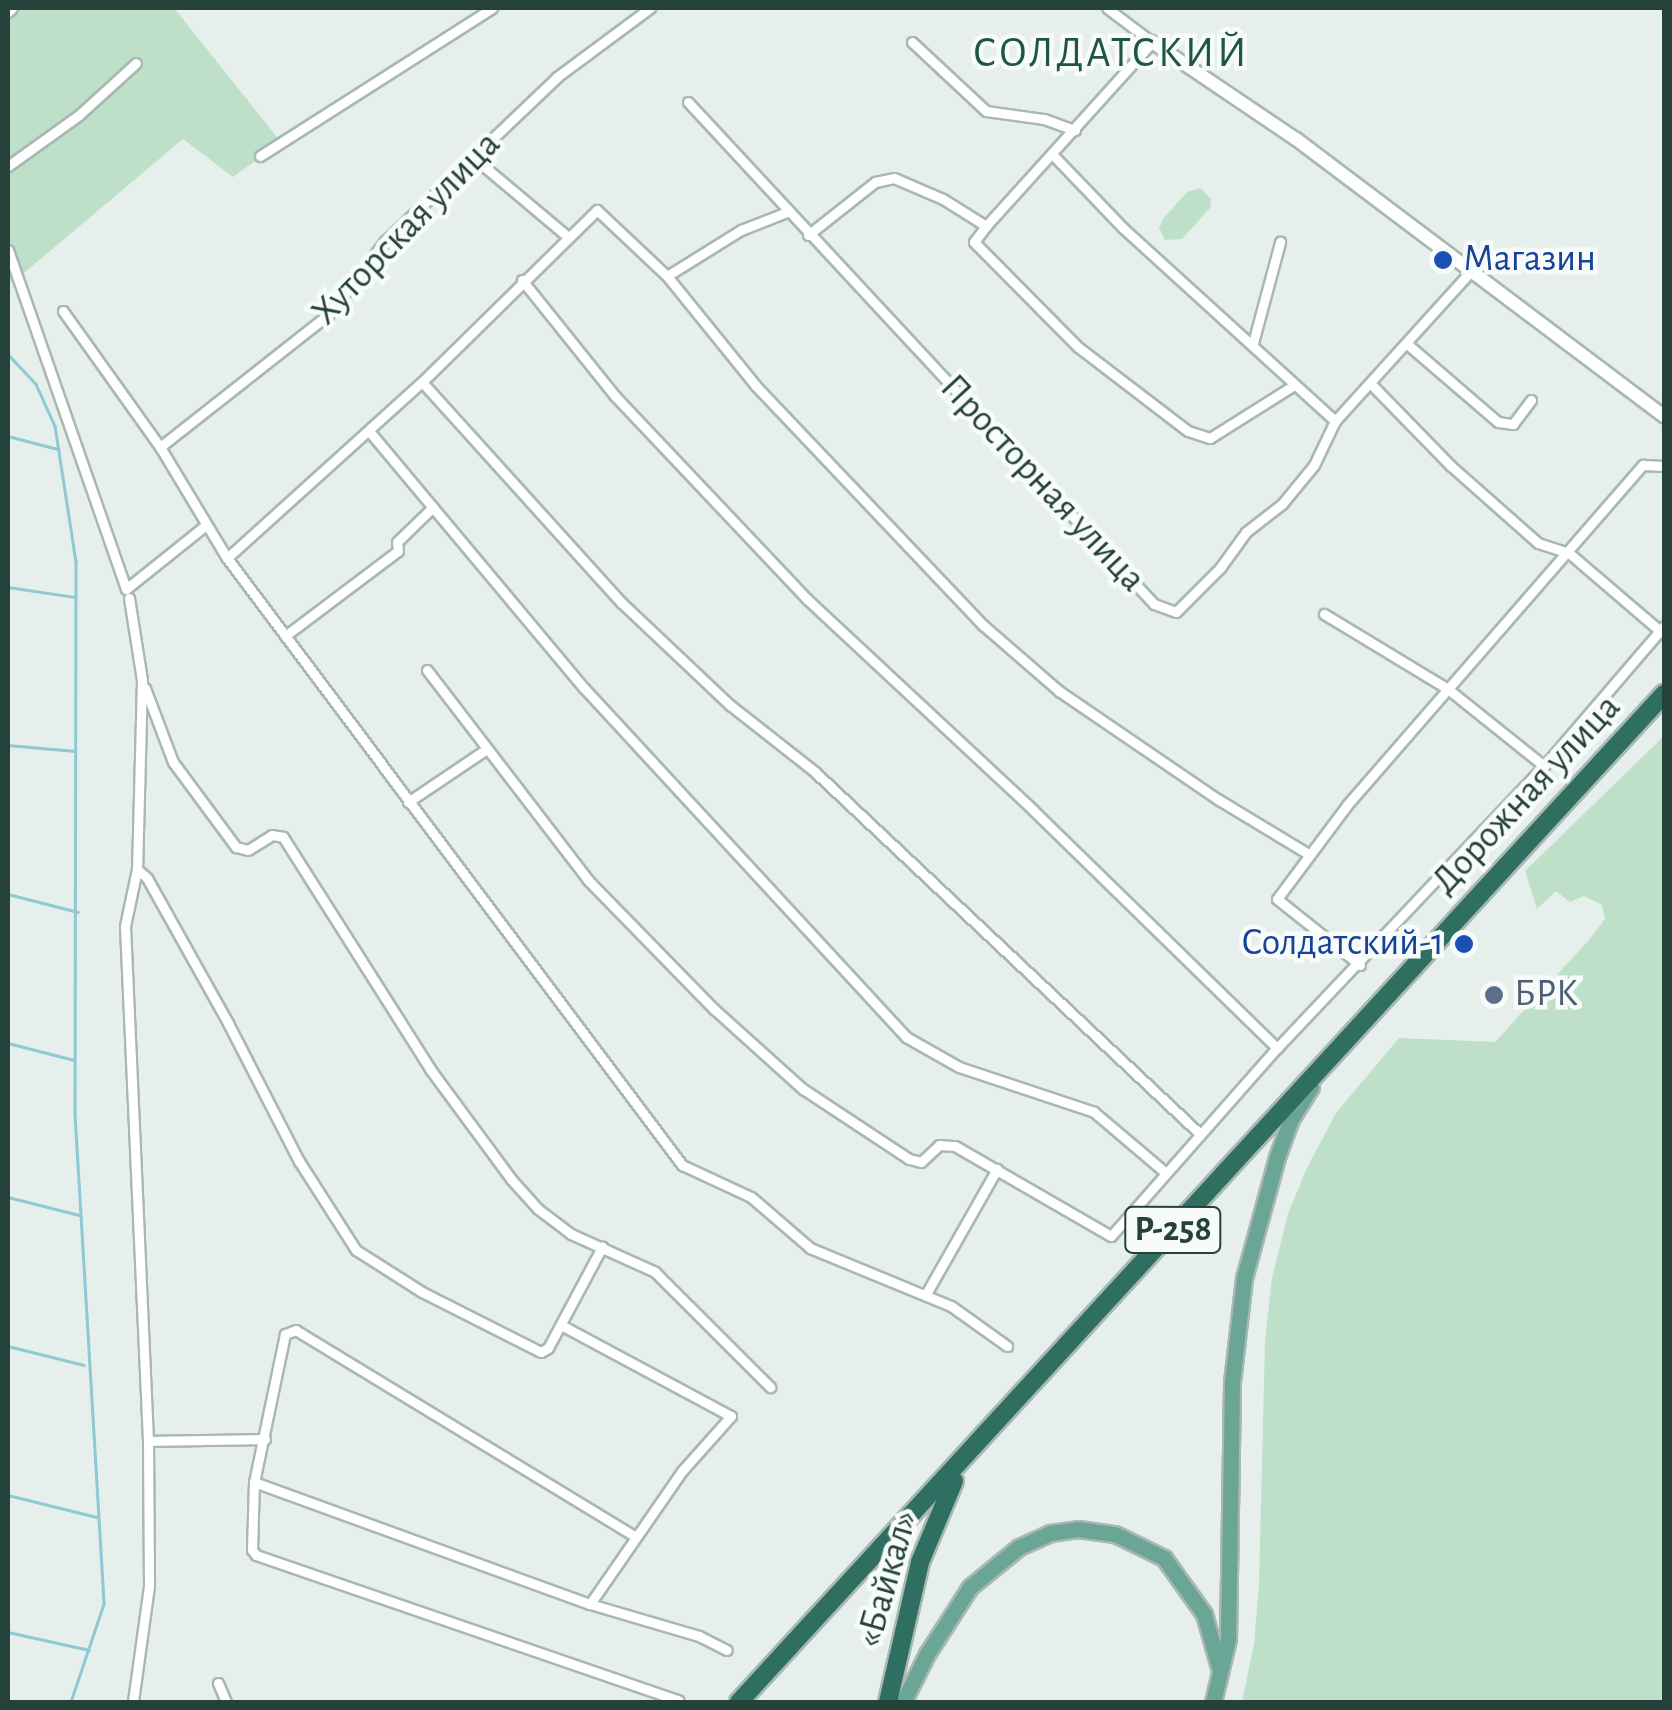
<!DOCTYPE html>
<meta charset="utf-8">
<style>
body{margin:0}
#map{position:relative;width:1672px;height:1710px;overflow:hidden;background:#e6efeb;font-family:"Alegreya Sans",sans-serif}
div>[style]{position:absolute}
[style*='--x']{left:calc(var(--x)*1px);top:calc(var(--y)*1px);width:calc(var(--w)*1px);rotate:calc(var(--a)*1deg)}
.green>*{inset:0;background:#bfe0c8}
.stream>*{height:2.5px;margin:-1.25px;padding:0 1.25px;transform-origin:1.25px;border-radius:1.25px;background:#8ec9d4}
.roads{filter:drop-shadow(2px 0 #a8b8b2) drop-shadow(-2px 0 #a8b8b2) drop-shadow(0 2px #a8b8b2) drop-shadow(0 -2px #a8b8b2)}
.street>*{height:9px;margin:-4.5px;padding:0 4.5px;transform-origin:4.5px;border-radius:4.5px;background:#fff}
.secondary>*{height:12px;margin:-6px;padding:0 6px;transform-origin:6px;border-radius:6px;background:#fff}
.primary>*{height:15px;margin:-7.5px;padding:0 7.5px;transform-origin:7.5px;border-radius:7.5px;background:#6aa596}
.highway>*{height:18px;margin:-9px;padding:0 9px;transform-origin:9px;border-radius:9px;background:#2f6f62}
.dots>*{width:28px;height:28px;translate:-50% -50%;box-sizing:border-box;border:5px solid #f7fbf9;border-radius:50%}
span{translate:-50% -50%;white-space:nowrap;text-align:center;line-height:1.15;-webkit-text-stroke:9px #f7fbf9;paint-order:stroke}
.shield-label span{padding:2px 8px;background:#f7fbf9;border:2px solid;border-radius:8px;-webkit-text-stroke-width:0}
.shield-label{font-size:35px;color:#24423a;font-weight:700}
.street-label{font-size:38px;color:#24423a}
.transit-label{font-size:38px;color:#164399}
.left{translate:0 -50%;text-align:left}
.right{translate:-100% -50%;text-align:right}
.service-label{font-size:38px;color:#4e5e75}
.quarter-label{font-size:42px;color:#1f5548;letter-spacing:2.5px}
.frame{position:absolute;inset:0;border:10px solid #24423a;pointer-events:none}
</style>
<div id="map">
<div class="green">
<i style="clip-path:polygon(8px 8px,174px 8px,281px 142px,233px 177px,183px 139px,12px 283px,8px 278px)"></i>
<i style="clip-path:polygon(1201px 188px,1211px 199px,1210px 208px,1182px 239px,1165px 240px,1159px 228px,1163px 219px,1187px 192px)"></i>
<i style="clip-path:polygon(1664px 736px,1664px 1702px,1242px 1702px,1254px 1644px,1259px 1584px,1265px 1341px,1272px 1278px,1288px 1214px,1306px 1170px,1336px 1113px,1399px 1038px,1495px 1042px,1589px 940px,1605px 919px,1602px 905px,1584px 896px,1570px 902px,1556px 891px,1537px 909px,1525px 871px)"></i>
</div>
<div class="stream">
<i style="--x:8;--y:354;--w:41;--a:47"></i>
<i style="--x:36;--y:384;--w:46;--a:65.7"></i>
<i style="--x:55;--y:426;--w:137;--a:81.2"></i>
<i style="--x:76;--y:561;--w:553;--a:90.1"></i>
<i style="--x:75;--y:1114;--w:491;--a:86.6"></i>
<i style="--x:104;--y:1604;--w:103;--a:108.6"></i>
<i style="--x:8;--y:436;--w:52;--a:14.6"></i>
<i style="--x:8;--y:587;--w:68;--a:8.5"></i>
<i style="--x:8;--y:745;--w:67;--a:5.1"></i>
<i style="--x:8;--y:894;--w:72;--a:14.4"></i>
<i style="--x:8;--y:1043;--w:68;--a:14.4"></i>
<i style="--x:8;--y:1197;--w:73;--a:14.2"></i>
<i style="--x:8;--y:1346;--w:78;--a:14"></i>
<i style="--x:8;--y:1495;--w:92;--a:13.9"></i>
<i style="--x:8;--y:1632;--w:83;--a:12.5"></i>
</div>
<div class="roads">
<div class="street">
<i style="--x:8;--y:12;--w:6;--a:-45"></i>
<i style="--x:912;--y:42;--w:101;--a:43"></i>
<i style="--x:986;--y:111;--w:59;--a:7.9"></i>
<i style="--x:1044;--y:119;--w:33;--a:20"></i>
<i style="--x:688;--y:102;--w:685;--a:47.13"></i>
<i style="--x:1154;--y:604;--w:23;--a:20"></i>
<i style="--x:1176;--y:612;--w:62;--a:-45"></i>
<i style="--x:1220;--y:568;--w:44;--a:-54.2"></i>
<i style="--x:1246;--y:532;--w:46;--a:-37.9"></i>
<i style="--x:1282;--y:504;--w:50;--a:-50.6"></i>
<i style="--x:1314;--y:465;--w:49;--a:-64.5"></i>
<i style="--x:1335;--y:421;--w:202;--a:-47.8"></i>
<i style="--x:1053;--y:155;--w:101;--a:46.2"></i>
<i style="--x:1123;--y:228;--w:287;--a:42.3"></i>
<i style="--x:260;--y:156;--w:275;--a:-32.5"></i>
<i style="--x:474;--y:158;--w:123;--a:40"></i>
<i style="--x:8;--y:166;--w:87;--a:-35.7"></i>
<i style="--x:79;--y:115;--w:77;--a:-42.4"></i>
<i style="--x:986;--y:226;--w:20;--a:127"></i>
<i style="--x:974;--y:242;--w:148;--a:45.3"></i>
<i style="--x:1078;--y:347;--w:138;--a:37.4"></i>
<i style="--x:1188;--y:431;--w:23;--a:18"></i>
<i style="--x:1210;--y:438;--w:99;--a:-32.2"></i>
<i style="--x:808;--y:235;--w:85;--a:-38.3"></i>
<i style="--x:875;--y:182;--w:19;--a:-12"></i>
<i style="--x:894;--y:178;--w:53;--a:23.2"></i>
<i style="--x:943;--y:199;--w:51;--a:32.1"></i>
<i style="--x:986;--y:226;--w:248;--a:-47.9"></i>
<i style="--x:1152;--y:42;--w:56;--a:-142.9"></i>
<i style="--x:8;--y:250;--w:359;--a:70.8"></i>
<i style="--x:126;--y:589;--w:102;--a:-38.7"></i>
<i style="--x:667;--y:276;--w:87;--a:-31.9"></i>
<i style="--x:741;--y:230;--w:49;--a:-21.4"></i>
<i style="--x:522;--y:280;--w:149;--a:51.3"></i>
<i style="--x:615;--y:396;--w:279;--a:46.6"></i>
<i style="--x:807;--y:599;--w:309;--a:43"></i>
<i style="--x:1033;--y:810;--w:341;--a:44.3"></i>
<i style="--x:63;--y:311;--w:167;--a:54.5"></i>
<i style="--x:160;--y:447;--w:130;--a:58.9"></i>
<i style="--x:227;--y:558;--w:759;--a:53.15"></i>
<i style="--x:682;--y:1165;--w:76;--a:24.9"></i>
<i style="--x:751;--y:1197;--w:78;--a:40.8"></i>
<i style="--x:810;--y:1248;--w:152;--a:22.4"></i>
<i style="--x:951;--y:1306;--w:69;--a:35.5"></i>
<i style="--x:1253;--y:343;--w:105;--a:-75"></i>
<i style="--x:1406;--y:343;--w:121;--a:40.7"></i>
<i style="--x:1498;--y:422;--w:15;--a:8"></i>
<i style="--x:1513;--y:424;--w:30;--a:-53"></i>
<i style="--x:422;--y:382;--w:298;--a:47.9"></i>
<i style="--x:622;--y:603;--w:149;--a:43.4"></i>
<i style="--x:730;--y:705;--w:108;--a:38.2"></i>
<i style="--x:815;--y:772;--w:528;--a:43.24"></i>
<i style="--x:1370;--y:383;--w:116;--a:45.7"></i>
<i style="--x:1451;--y:466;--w:116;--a:41.5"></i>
<i style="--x:1538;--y:543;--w:33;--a:18"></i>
<i style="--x:1569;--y:553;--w:120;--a:40.6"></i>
<i style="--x:369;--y:431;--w:336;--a:50.1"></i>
<i style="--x:585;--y:689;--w:473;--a:47.3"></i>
<i style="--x:906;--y:1037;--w:61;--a:29.5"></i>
<i style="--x:959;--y:1067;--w:142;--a:18.4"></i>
<i style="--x:1094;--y:1112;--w:94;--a:40.3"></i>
<i style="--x:160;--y:447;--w:214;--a:-38.2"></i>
<i style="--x:328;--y:315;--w:93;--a:-52.4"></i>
<i style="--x:385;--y:241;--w:238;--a:-43.6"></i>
<i style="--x:557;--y:77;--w:116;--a:-36.6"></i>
<i style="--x:227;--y:558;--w:263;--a:-42.1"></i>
<i style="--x:422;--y:382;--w:245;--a:-44.5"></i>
<i style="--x:597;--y:210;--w:96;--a:43.3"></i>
<i style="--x:667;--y:276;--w:141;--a:51"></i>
<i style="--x:756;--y:386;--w:330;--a:46.5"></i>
<i style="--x:983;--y:625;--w:101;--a:41"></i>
<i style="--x:1059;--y:691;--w:194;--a:34.3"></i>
<i style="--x:1219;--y:800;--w:103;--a:31.1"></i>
<i style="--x:129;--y:598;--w:83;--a:81"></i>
<i style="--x:142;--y:680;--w:189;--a:91.5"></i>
<i style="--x:137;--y:869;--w:58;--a:101.9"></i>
<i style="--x:125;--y:926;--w:516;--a:87.44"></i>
<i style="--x:148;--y:1441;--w:145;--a:89.6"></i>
<i style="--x:149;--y:1586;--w:117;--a:97.9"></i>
<i style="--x:1324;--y:614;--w:145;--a:31.2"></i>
<i style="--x:1448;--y:689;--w:123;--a:38.7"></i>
<i style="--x:285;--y:636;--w:141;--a:-37"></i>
<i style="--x:398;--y:551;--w:9;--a:-96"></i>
<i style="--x:397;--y:542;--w:50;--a:-44.2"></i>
<i style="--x:427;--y:670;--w:265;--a:52.5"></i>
<i style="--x:588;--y:880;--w:180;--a:45.7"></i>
<i style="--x:714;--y:1009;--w:120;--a:42"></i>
<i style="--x:803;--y:1089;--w:127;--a:33.4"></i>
<i style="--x:909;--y:1159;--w:12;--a:14"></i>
<i style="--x:921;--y:1162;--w:25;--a:-43"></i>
<i style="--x:939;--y:1145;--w:16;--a:4"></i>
<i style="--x:955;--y:1146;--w:180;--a:30"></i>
<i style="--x:1111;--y:1236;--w:251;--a:-48.6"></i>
<i style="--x:1277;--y:1048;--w:388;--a:-46.6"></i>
<i style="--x:1544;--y:766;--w:184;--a:-49.4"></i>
<i style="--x:145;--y:688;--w:79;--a:69.3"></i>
<i style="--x:173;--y:762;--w:106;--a:53.5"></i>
<i style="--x:236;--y:847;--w:12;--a:14"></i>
<i style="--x:248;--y:850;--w:28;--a:-32"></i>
<i style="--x:272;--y:835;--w:11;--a:10"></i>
<i style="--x:283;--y:837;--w:275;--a:57.6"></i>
<i style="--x:430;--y:1069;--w:137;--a:53.6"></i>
<i style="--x:511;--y:1179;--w:40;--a:48"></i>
<i style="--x:538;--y:1209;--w:41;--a:37.1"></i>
<i style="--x:571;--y:1234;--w:92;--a:24.3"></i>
<i style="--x:655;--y:1272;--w:163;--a:45"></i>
<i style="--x:408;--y:802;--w:93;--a:-34"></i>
<i style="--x:137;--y:869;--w:13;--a:42"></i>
<i style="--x:147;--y:878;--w:168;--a:60.8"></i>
<i style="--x:229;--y:1025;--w:153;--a:62.8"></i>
<i style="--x:299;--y:1161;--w:106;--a:57.4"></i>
<i style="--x:356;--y:1250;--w:78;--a:32.5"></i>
<i style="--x:422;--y:1292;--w:133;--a:26.8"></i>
<i style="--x:541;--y:1352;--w:8;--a:-30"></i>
<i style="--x:548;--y:1348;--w:115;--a:-61.9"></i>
<i style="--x:1360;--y:965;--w:106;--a:-141.5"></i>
<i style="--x:1277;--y:899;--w:117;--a:-53.3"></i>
<i style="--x:1347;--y:805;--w:451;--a:-49"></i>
<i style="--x:1643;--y:465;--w:21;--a:3"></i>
<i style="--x:926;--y:1294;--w:144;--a:-60.4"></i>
<i style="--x:561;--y:1325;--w:193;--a:28.2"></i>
<i style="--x:731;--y:1416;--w:74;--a:131.7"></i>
<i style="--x:682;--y:1471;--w:162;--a:124.7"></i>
<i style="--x:148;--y:1441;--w:117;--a:-1"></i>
<i style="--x:254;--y:1482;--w:357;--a:20"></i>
<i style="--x:590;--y:1604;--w:114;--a:16.4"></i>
<i style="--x:699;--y:1636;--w:31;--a:27"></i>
<i style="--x:636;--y:1537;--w:398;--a:-148.7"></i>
<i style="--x:296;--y:1330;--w:12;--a:160"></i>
<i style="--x:285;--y:1334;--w:151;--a:101.8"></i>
<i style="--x:254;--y:1482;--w:68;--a:91.7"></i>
<i style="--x:252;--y:1550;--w:6;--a:51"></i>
<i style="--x:256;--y:1555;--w:447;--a:19"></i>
<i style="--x:218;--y:1683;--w:21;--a:67"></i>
</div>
<div class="secondary">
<i style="--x:1152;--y:42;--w:174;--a:34"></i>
<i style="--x:1296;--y:139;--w:461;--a:37"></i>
</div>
<div class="primary">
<i style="--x:903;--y:1702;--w:54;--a:-63.4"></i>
<i style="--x:927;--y:1654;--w:80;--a:-57.3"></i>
<i style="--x:970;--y:1587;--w:63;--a:-39.2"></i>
<i style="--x:1019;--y:1547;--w:34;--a:-24"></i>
<i style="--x:1050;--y:1533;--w:28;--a:-8"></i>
<i style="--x:1078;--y:1529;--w:37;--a:8"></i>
<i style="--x:1115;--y:1534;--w:55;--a:26.1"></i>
<i style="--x:1164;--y:1558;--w:69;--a:54.5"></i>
<i style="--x:1204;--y:1614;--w:55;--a:74.2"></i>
<i style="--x:1213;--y:1702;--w:65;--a:-76.6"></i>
<i style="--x:1228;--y:1639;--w:257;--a:-89.1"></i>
<i style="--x:1232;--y:1382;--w:105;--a:-83.4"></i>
<i style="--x:1244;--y:1278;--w:125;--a:-74.7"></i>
<i style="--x:1277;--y:1157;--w:40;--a:-69.8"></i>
<i style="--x:1291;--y:1119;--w:38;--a:-58"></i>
</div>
<div class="highway">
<i style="--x:739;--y:1702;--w:1368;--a:-47.46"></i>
<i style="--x:888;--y:1702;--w:144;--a:-77.1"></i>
<i style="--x:920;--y:1562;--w:88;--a:-67.2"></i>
</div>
</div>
<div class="dots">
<i style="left:1443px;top:260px;background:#1a4fb4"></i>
<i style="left:1464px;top:944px;background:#1a4fb4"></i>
<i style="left:1494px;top:995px;background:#5c6f8a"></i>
</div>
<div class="shield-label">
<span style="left:1173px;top:1230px">Р-258</span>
</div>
<div class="street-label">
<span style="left:407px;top:229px;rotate:-46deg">Хуторская улица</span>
<span style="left:1042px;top:484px;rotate:47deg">Просторная улица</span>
<span style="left:1527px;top:795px;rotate:-47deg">Дорожная улица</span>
<span style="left:888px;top:1579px;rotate:-74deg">«Байкал»</span>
</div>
<div class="transit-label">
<span class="left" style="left:1463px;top:260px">Магазин</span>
<span class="right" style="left:1444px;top:944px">Солдатский-1</span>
</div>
<div class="service-label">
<span class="left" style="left:1514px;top:995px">БРК</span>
</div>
<div class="quarter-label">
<span style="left:1111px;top:53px">СОЛДАТСКИЙ</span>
</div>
<div class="frame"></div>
</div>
